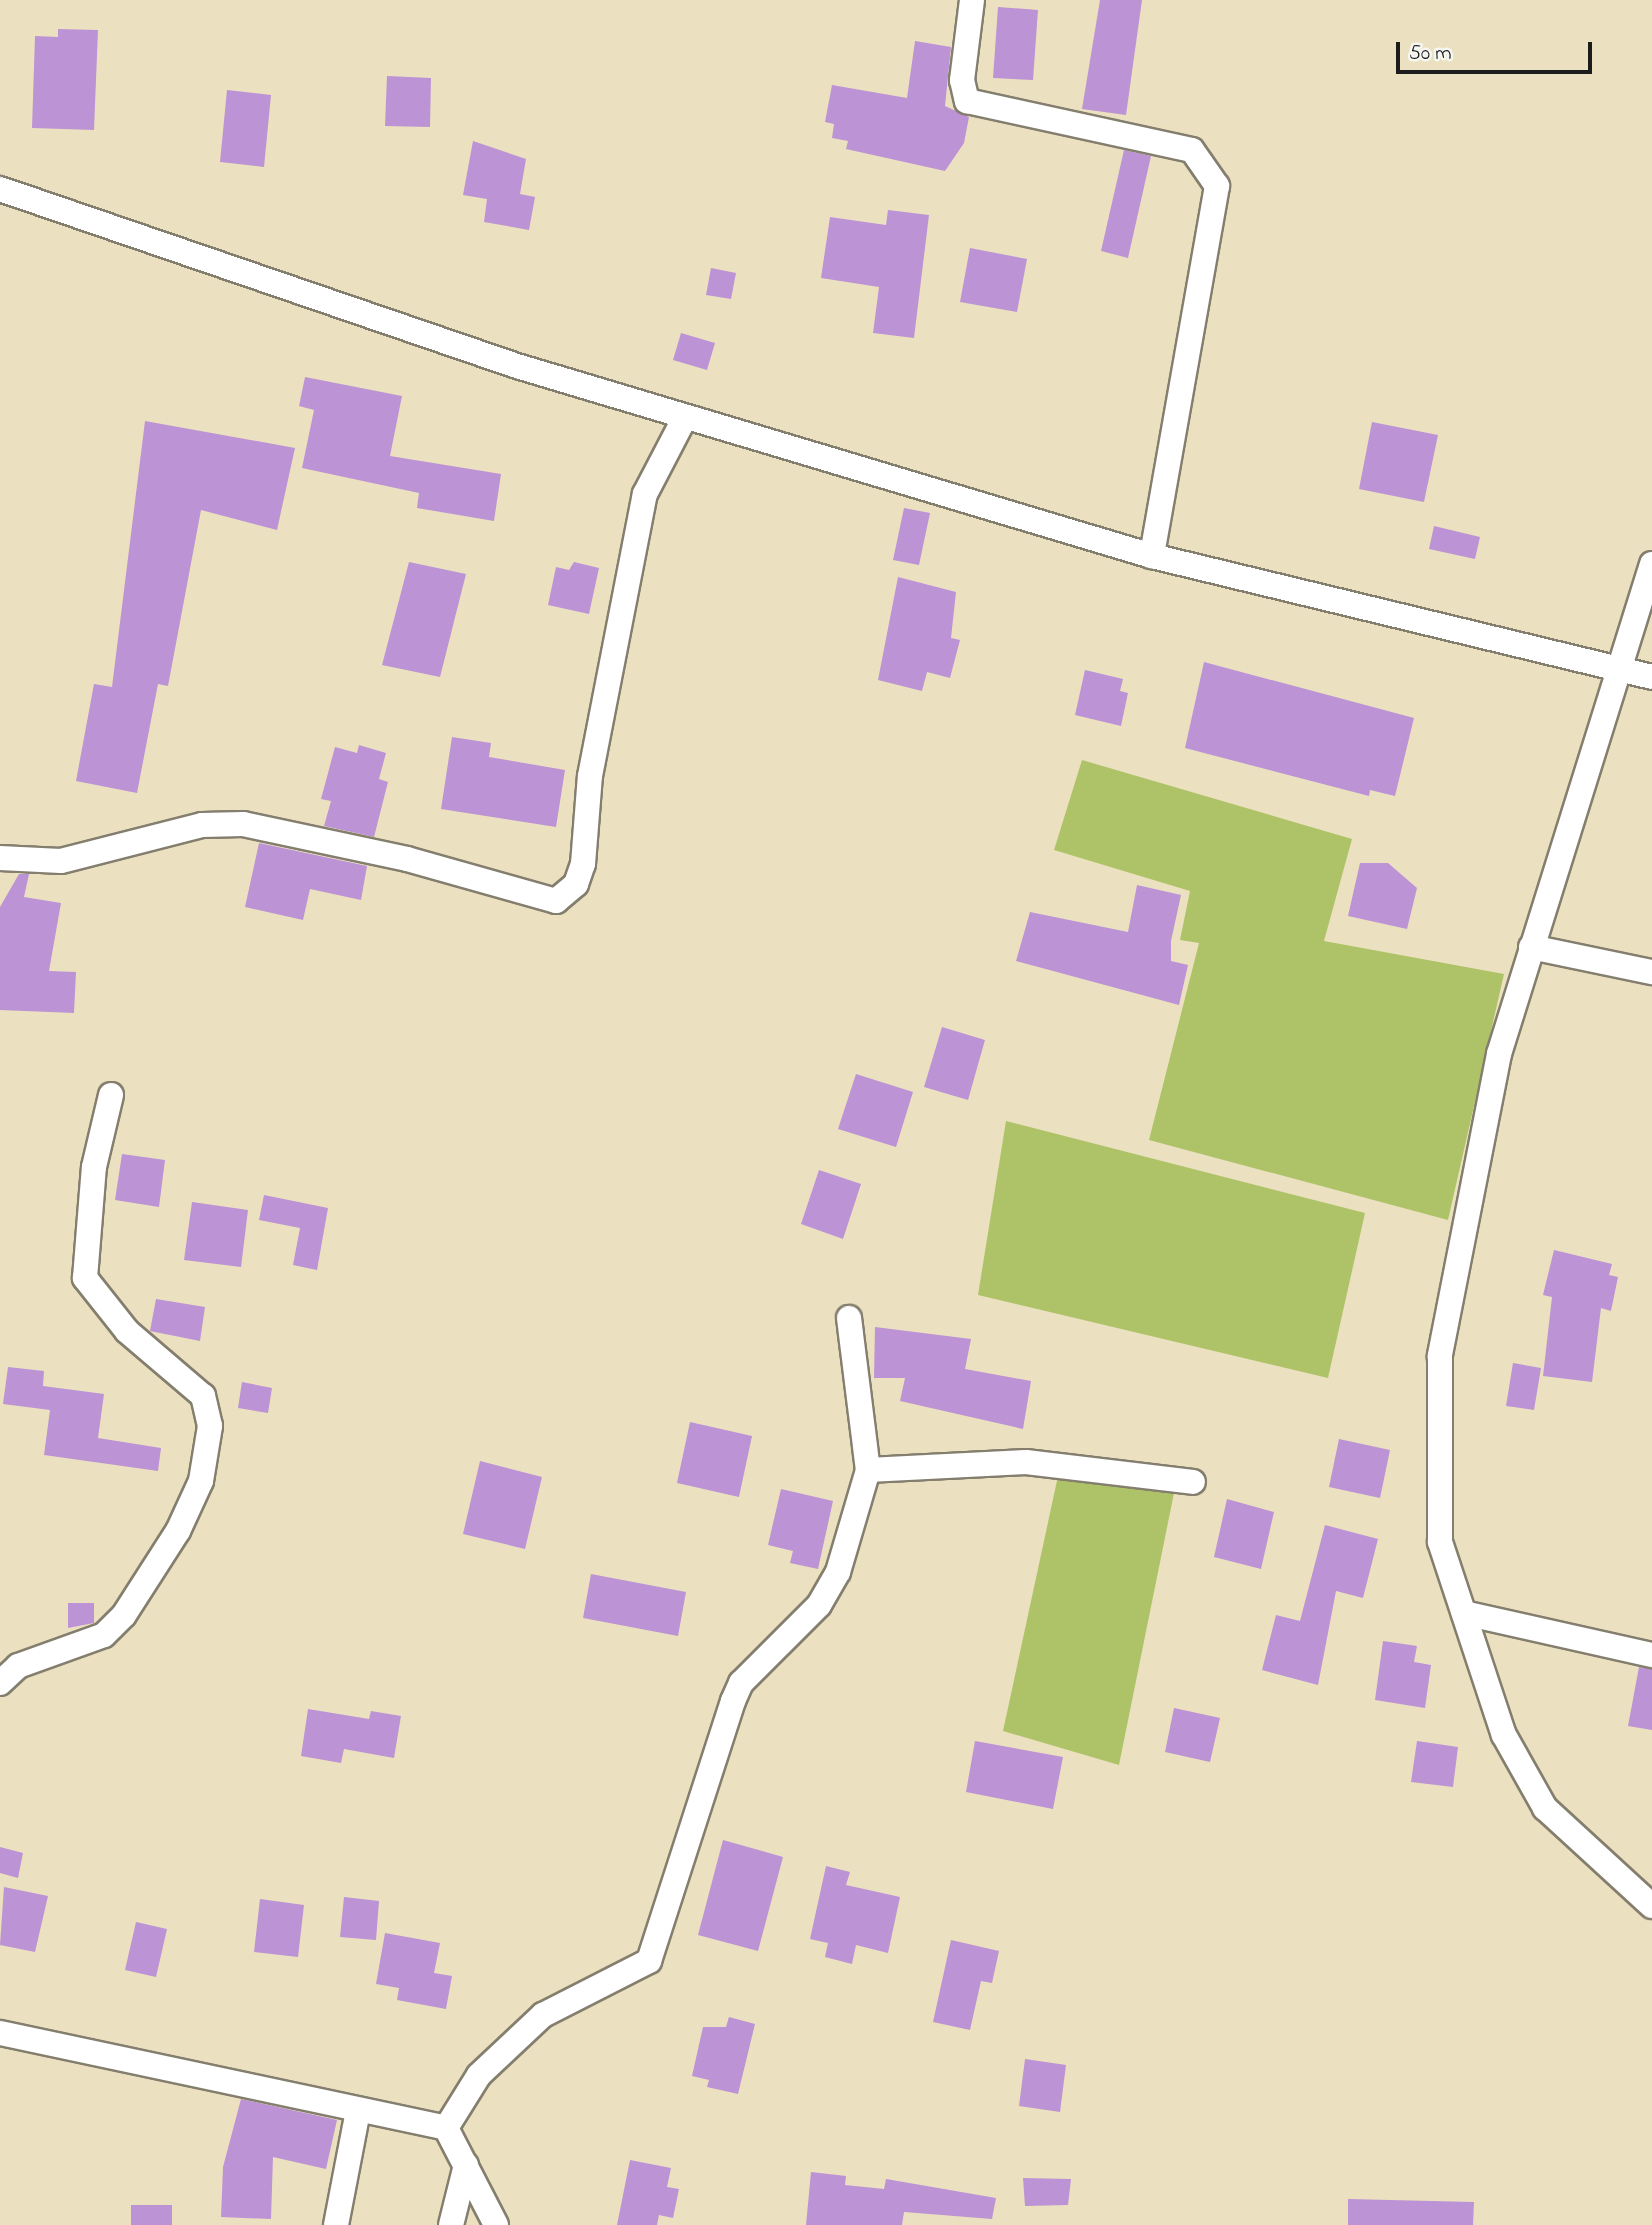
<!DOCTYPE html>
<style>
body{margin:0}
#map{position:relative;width:1652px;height:2225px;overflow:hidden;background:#ebe1c0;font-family:"Indie Flower",sans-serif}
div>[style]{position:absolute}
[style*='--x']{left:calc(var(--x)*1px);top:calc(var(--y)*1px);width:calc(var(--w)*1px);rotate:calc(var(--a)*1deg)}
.green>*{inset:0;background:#aec368}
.building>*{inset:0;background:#bc93d4}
.roads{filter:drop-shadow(2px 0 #847e6e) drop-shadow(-2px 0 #847e6e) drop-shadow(0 2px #847e6e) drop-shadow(0 -2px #847e6e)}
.minor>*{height:24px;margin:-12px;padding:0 12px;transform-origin:12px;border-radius:12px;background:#fff}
span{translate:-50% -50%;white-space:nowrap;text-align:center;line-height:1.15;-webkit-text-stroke:7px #f6f6f2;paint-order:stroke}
.scale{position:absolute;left:1396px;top:42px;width:196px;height:32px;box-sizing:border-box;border:4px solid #1c1c1c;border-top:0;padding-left:9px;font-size:21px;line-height:24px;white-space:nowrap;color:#1c1c1c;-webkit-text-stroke:5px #f6f6f2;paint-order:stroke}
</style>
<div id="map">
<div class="green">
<i style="clip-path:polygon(1082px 760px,1352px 839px,1324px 941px,1504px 974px,1448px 1220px,1149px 1140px,1199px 943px,1180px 940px,1190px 891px,1054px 850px)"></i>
<i style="clip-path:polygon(1006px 1121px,1365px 1213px,1328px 1378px,978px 1295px)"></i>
<i style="clip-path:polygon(1058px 1476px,1174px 1493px,1119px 1765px,1003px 1731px)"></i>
</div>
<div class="building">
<i style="clip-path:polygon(1100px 0,1142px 0,1126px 115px,1082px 109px)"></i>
<i style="clip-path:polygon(998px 7px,1038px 10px,1033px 80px,993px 78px)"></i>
<i style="clip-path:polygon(58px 29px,98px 30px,94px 130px,32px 128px,35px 36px,58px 37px)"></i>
<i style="clip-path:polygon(915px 41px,951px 47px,945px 106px,969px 117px,964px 143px,945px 171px,846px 149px,848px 141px,832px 138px,834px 124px,825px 122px,832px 85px,907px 98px)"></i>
<i style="clip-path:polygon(387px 76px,431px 78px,430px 127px,385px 126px)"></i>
<i style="clip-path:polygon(227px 90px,271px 95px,264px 167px,220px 162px)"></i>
<i style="clip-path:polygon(473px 141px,526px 159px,520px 194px,535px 197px,529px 230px,484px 222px,487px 199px,463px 195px)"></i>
<i style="clip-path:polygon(1124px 150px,1151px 156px,1128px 258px,1101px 251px)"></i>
<i style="clip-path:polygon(888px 210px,929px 215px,914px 338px,873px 333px,879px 287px,821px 278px,830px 217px,886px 225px)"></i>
<i style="clip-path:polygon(970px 248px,1027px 259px,1017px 312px,960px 302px)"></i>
<i style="clip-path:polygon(711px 268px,736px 273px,731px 299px,706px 295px)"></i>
<i style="clip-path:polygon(681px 333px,715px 343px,707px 370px,673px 360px)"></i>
<i style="clip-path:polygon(305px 377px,402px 396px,390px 456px,501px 474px,494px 521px,417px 508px,419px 493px,302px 468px,314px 410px,299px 406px)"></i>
<i style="clip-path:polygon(145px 421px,295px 448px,277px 530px,201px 510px,168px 686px,158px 684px,137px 793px,76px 781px,94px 684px,112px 687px)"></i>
<i style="clip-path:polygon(1372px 422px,1438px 435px,1424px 502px,1359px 489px)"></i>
<i style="clip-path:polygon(904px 508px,930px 513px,919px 565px,893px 560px)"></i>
<i style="clip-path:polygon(1434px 526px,1480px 537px,1475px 559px,1429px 549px)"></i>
<i style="clip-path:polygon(409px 562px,466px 574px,440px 677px,382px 665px)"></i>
<i style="clip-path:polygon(574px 562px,599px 568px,589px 614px,548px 605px,556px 567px,569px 570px)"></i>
<i style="clip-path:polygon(898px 577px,956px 592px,951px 638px,960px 640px,950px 678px,927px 672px,922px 691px,878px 680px)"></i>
<i style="clip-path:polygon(1204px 662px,1414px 718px,1395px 796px,1370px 790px,1369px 796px,1185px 748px)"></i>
<i style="clip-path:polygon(1085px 670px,1123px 679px,1120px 691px,1128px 693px,1121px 726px,1075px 715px)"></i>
<i style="clip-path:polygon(452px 737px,491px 743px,489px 757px,565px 770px,556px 827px,441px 809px)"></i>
<i style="clip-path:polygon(359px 745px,386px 753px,379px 779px,388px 782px,374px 837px,324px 826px,331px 801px,321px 799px,335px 747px,357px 753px)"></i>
<i style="clip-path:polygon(259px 843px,367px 866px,361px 900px,310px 889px,303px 920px,245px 907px)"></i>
<i style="clip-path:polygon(1360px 863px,1388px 863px,1417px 888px,1407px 929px,1348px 916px)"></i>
<i style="clip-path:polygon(19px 874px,29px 874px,24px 897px,61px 903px,49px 971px,76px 972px,74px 1013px,0 1010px,0 907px)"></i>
<i style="clip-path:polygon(1137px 885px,1181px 895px,1171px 941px,1171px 961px,1188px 965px,1179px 1005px,1016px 961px,1030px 912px,1128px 932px)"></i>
<i style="clip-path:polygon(942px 1027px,985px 1040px,968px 1100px,924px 1087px)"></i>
<i style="clip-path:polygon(856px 1074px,913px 1092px,896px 1147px,838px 1129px)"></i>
<i style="clip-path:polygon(122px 1154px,165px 1160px,159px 1207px,115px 1200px)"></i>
<i style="clip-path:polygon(819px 1170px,861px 1184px,843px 1239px,801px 1224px)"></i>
<i style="clip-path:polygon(264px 1195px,328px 1208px,317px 1270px,293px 1265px,300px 1228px,259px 1220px)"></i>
<i style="clip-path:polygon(192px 1202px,248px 1210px,241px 1267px,184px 1260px)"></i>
<i style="clip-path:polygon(1554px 1250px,1612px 1264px,1609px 1275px,1618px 1277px,1611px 1311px,1601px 1308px,1592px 1382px,1543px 1376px,1552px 1297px,1543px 1295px)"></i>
<i style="clip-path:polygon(156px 1299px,205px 1307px,200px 1341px,150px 1331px)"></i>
<i style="clip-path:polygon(875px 1327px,971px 1339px,965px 1369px,1031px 1381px,1023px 1429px,900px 1401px,905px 1378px,874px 1378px)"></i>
<i style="clip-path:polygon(1513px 1363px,1541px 1368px,1534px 1410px,1506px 1406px)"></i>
<i style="clip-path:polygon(8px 1367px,44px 1371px,43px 1386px,104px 1394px,98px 1438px,161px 1448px,158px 1471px,44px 1455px,50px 1410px,3px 1404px)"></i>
<i style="clip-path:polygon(242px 1382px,272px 1388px,268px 1413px,238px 1408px)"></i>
<i style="clip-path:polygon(690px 1422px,752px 1436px,739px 1497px,677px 1483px)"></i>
<i style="clip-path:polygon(1339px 1439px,1390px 1450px,1380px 1498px,1329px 1487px)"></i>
<i style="clip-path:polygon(480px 1461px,542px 1477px,525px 1549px,463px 1534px)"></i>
<i style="clip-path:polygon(781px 1489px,833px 1501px,818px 1569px,790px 1563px,793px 1551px,768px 1545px)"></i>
<i style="clip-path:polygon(1227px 1499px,1274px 1512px,1261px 1569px,1214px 1557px)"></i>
<i style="clip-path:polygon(1325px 1525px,1378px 1539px,1363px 1598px,1336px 1591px,1318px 1685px,1262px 1670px,1276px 1615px,1300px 1621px)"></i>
<i style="clip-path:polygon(591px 1574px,686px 1592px,678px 1636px,583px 1618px)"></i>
<i style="clip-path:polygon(68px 1603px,94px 1603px,94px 1623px,68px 1628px)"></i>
<i style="clip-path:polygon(1383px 1641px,1417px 1646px,1414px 1662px,1431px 1665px,1425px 1708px,1375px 1700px)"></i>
<i style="clip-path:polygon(1639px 1667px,1652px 1669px,1652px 1730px,1628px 1726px)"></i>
<i style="clip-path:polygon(1174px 1708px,1220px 1718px,1210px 1762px,1165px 1752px)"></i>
<i style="clip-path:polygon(308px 1709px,369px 1719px,371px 1711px,401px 1716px,394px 1758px,344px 1749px,341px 1763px,301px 1756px)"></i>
<i style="clip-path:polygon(975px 1741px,1063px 1757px,1053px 1809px,966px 1792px)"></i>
<i style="clip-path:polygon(1417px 1741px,1458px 1747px,1453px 1787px,1411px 1782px)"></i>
<i style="clip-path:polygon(723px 1840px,783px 1857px,758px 1951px,698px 1935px)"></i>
<i style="clip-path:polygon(0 1847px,23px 1853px,18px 1878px,0 1873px)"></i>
<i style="clip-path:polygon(826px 1866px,850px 1872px,846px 1885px,900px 1897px,888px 1953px,856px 1945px,852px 1964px,825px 1957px,828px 1943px,810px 1939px)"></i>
<i style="clip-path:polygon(4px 1887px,48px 1896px,35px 1952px,0 1945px)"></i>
<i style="clip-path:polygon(344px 1897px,379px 1901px,376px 1940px,340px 1937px)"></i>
<i style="clip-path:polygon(260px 1899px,304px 1905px,298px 1957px,254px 1952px)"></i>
<i style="clip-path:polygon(136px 1922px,167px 1929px,156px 1977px,125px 1970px)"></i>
<i style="clip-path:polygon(385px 1933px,440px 1943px,434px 1973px,452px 1976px,446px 2009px,397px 2000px,399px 1988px,376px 1984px)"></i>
<i style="clip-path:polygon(951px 1940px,999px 1951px,992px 1983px,981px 1981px,970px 2030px,933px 2022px)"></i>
<i style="clip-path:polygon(729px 2017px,755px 2024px,738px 2094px,707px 2087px,709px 2080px,692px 2076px,703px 2027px,726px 2027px)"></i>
<i style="clip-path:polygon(1025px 2059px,1066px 2065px,1060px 2112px,1019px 2106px)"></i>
<i style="clip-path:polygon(241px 2099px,337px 2120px,326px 2169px,273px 2157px,271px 2219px,221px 2217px,223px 2167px)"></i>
<i style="clip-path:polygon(630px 2160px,671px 2168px,667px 2187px,679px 2189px,673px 2218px,659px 2215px,657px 2225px,617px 2225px)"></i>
<i style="clip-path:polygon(811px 2172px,846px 2176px,845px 2185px,884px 2189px,886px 2179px,996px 2198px,992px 2219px,904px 2212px,902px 2225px,806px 2225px)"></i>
<i style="clip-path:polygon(1023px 2178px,1071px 2179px,1068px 2205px,1025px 2206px)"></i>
<i style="clip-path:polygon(1348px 2199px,1474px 2202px,1473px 2225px,1348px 2225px)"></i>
<i style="clip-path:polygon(131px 2205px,172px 2205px,172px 2225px,131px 2225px)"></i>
</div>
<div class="roads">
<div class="minor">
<i style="--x:972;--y:0;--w:81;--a:97.1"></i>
<i style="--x:962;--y:80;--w:22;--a:77"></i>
<i style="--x:967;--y:101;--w:230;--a:12.3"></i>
<i style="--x:1192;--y:150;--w:44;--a:55.2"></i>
<i style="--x:1217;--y:186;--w:376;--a:100"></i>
<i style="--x:0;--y:189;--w:546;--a:18.9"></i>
<i style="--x:517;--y:366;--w:663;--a:16.66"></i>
<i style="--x:1152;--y:556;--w:514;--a:13.6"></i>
<i style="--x:1652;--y:564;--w:513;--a:107.34"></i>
<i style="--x:1499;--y:1054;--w:308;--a:101.1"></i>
<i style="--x:1440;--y:1356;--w:186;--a:90"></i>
<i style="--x:1440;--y:1542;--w:203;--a:71.7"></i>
<i style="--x:1504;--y:1735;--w:84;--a:60.7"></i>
<i style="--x:1545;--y:1808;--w:145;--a:42.5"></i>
<i style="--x:0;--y:858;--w:61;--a:2.8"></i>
<i style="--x:61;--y:861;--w:146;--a:-14.3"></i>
<i style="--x:202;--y:825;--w:41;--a:-1.4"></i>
<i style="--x:243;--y:824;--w:168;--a:12"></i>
<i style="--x:407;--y:859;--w:155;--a:15.7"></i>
<i style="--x:556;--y:901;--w:26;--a:-40"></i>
<i style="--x:576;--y:884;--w:21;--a:-71"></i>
<i style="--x:583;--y:864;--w:88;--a:-85.5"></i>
<i style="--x:590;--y:776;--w:287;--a:-79"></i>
<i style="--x:645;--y:494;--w:87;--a:-62.5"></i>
<i style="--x:1531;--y:947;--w:124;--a:11.7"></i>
<i style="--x:849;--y:1318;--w:153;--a:82.9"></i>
<i style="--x:1464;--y:1613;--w:193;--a:12.6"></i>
<i style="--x:0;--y:1683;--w:25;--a:-43"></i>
<i style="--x:18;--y:1666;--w:91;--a:-19.8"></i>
<i style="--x:104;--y:1635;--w:28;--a:-45"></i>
<i style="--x:124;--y:1615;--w:100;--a:-57.3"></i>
<i style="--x:178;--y:1531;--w:55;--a:-65.3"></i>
<i style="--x:201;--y:1481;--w:56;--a:-80.7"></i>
<i style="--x:210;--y:1426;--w:31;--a:-103"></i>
<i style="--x:203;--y:1396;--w:100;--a:-139.5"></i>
<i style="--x:127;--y:1331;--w:68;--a:-128.4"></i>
<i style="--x:85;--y:1278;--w:111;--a:-85.4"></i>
<i style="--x:94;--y:1167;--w:74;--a:-76.7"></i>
<i style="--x:0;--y:2033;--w:456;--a:12"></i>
<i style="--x:446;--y:2128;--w:109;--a:62.7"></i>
<i style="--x:446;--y:2128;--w:62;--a:-58.1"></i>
<i style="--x:479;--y:2075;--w:88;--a:-43.2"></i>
<i style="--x:543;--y:2015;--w:119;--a:-27"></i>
<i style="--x:649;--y:1961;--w:273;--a:-72.1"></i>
<i style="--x:733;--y:1701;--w:20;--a:-66"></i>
<i style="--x:741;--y:1683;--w:110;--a:-45"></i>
<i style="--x:819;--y:1605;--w:38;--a:-60"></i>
<i style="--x:838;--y:1572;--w:106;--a:-73.6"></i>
<i style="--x:868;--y:1470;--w:158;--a:-2.9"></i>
<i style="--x:1026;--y:1462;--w:168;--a:6.8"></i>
<i style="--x:336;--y:2225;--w:116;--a:-79.1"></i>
<i style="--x:451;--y:2225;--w:62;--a:-76"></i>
</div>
</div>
<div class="scale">50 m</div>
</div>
